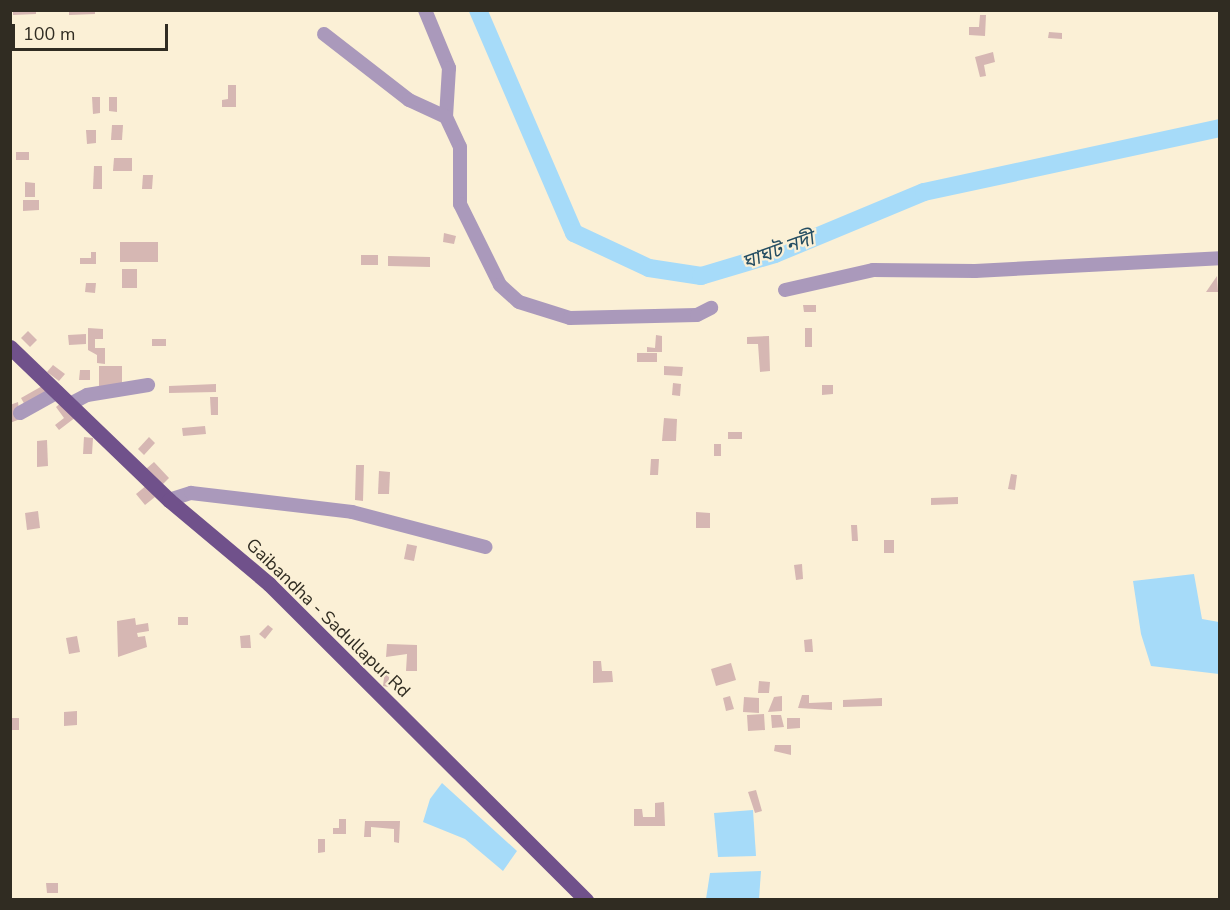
<!DOCTYPE html>
<meta charset="utf-8">
<style>
body{margin:0}
#map{position:relative;width:1230px;height:910px;overflow:hidden;background:#fbf0d6;font-family:"Nunito Sans","Noto Sans Bengali",sans-serif}
div>[style]{position:absolute}
[style*='--x']{left:calc(var(--x)*1px);top:calc(var(--y)*1px);width:calc(var(--w)*1px);rotate:calc(var(--a)*1deg)}
.water>*{inset:0;background:#a6dbf9}
.river>*{height:18px;margin:-9px;padding:0 9px;transform-origin:9px;border-radius:9px;background:#a6dbf9}
.building>*{inset:0;background:#d6b7b3}
.minor>*{height:14px;margin:-7px;padding:0 7px;transform-origin:7px;border-radius:7px;background:#a9b}
.major>*{height:15px;margin:-7.5px;padding:0 7.5px;transform-origin:7.5px;border-radius:7.5px;background:#70518b}
span{translate:-50% -50%;white-space:nowrap;text-align:center;line-height:1.15;-webkit-text-stroke:4.5px #fbf0d6;paint-order:stroke}
.street-label{font-size:18px;color:#302c22}
.water-label{font-size:20px;color:#244d62;font-style:italic}
.frame{position:absolute;inset:0;border:12px solid #302c22;pointer-events:none}
.scale{position:absolute;left:12px;top:24px;width:156px;height:27px;box-sizing:border-box;border:3px solid #302c22;border-top:0;padding-left:8px;font-size:18px;line-height:21px;white-space:nowrap;color:#302c22;-webkit-text-stroke:4px #fbf0d6;paint-order:stroke}
</style>
<div id="map">
<div class="water">
<i style="clip-path:polygon(1194px 574px,1202px 619px,1219px 622px,1219px 674px,1151px 666px,1141px 634px,1133px 581px)"></i>
<i style="clip-path:polygon(442px 783px,517px 851px,503px 871px,465px 839px,423px 822px,430px 799px)"></i>
<i style="clip-path:polygon(753px 810px,756px 856px,718px 857px,714px 813px)"></i>
<i style="clip-path:polygon(761px 871px,759px 899px,706px 899px,710px 873px)"></i>
</div>
<div class="river">
<i style="--x:478;--y:10;--w:243;--a:66.7"></i>
<i style="--x:574;--y:233;--w:83;--a:25"></i>
<i style="--x:649;--y:268;--w:53;--a:8.7"></i>
<i style="--x:701;--y:276;--w:77;--a:-16.6"></i>
<i style="--x:775;--y:254;--w:161;--a:-22.6"></i>
<i style="--x:924;--y:192;--w:303;--a:-12.2"></i>
</div>
<div class="building">
<i style="clip-path:polygon(13px 10px,36px 10px,36px 14px,13px 15px)"></i>
<i style="clip-path:polygon(69px 10px,95px 10px,95px 14px,69px 15px)"></i>
<i style="clip-path:polygon(980px 15px,986px 15px,985px 36px,969px 35px,969px 27px,979px 27px)"></i>
<i style="clip-path:polygon(1049px 32px,1062px 33px,1062px 39px,1048px 38px)"></i>
<i style="clip-path:polygon(993px 52px,995px 62px,984px 65px,986px 76px,980px 77px,975px 57px)"></i>
<i style="clip-path:polygon(228px 85px,236px 85px,236px 107px,222px 107px,222px 100px,228px 99px)"></i>
<i style="clip-path:polygon(92px 97px,100px 97px,100px 113px,93px 114px)"></i>
<i style="clip-path:polygon(109px 97px,117px 97px,117px 112px,109px 111px)"></i>
<i style="clip-path:polygon(112px 125px,123px 125px,122px 140px,111px 140px)"></i>
<i style="clip-path:polygon(86px 130px,96px 130px,96px 143px,87px 144px)"></i>
<i style="clip-path:polygon(16px 152px,29px 152px,29px 160px,16px 160px)"></i>
<i style="clip-path:polygon(114px 158px,132px 158px,132px 171px,113px 171px)"></i>
<i style="clip-path:polygon(94px 166px,102px 166px,102px 189px,93px 189px)"></i>
<i style="clip-path:polygon(143px 175px,153px 175px,152px 189px,142px 189px)"></i>
<i style="clip-path:polygon(25px 182px,35px 183px,35px 197px,25px 197px)"></i>
<i style="clip-path:polygon(23px 200px,39px 200px,39px 210px,23px 211px)"></i>
<i style="clip-path:polygon(444px 233px,456px 236px,454px 244px,443px 242px)"></i>
<i style="clip-path:polygon(120px 242px,158px 242px,158px 262px,120px 262px)"></i>
<i style="clip-path:polygon(91px 252px,96px 252px,96px 264px,80px 264px,80px 258px,91px 258px)"></i>
<i style="clip-path:polygon(361px 255px,378px 255px,378px 265px,361px 265px)"></i>
<i style="clip-path:polygon(388px 256px,430px 257px,430px 267px,388px 266px)"></i>
<i style="clip-path:polygon(122px 269px,137px 269px,137px 288px,122px 288px)"></i>
<i style="clip-path:polygon(1217px 276px,1218px 292px,1206px 292px)"></i>
<i style="clip-path:polygon(86px 283px,96px 283px,95px 293px,85px 292px)"></i>
<i style="clip-path:polygon(803px 305px,816px 305px,816px 312px,804px 312px)"></i>
<i style="clip-path:polygon(88px 328px,103px 329px,103px 339px,95px 339px,95px 348px,105px 348px,105px 364px,97px 363px,97px 355px,88px 350px)"></i>
<i style="clip-path:polygon(805px 328px,812px 328px,812px 347px,805px 347px)"></i>
<i style="clip-path:polygon(28px 331px,37px 340px,30px 347px,21px 338px)"></i>
<i style="clip-path:polygon(86px 334px,86px 344px,69px 345px,68px 335px)"></i>
<i style="clip-path:polygon(656px 335px,662px 336px,662px 352px,647px 352px,647px 347px,655px 348px)"></i>
<i style="clip-path:polygon(769px 336px,770px 371px,760px 372px,758px 344px,747px 344px,747px 337px)"></i>
<i style="clip-path:polygon(152px 339px,166px 339px,166px 346px,152px 346px)"></i>
<i style="clip-path:polygon(637px 353px,657px 353px,657px 362px,637px 362px)"></i>
<i style="clip-path:polygon(53px 365px,65px 374px,59px 381px,47px 372px)"></i>
<i style="clip-path:polygon(99px 366px,122px 366px,122px 386px,99px 386px)"></i>
<i style="clip-path:polygon(664px 366px,683px 367px,682px 376px,664px 375px)"></i>
<i style="clip-path:polygon(80px 370px,90px 370px,90px 380px,79px 380px)"></i>
<i style="clip-path:polygon(673px 383px,681px 384px,680px 396px,672px 395px)"></i>
<i style="clip-path:polygon(216px 384px,216px 392px,169px 393px,169px 386px)"></i>
<i style="clip-path:polygon(44px 385px,49px 394px,26px 407px,21px 398px)"></i>
<i style="clip-path:polygon(822px 385px,833px 385px,833px 394px,822px 395px)"></i>
<i style="clip-path:polygon(210px 397px,218px 397px,218px 415px,211px 415px)"></i>
<i style="clip-path:polygon(63px 401px,76px 417px,59px 430px,55px 425px,64px 418px,56px 407px)"></i>
<i style="clip-path:polygon(18px 402px,20px 419px,10px 423px,10px 405px)"></i>
<i style="clip-path:polygon(664px 418px,677px 419px,676px 441px,662px 441px)"></i>
<i style="clip-path:polygon(205px 426px,206px 434px,183px 436px,182px 428px)"></i>
<i style="clip-path:polygon(728px 432px,742px 432px,742px 439px,728px 439px)"></i>
<i style="clip-path:polygon(84px 437px,93px 438px,92px 454px,83px 454px)"></i>
<i style="clip-path:polygon(149px 437px,155px 443px,144px 455px,138px 449px)"></i>
<i style="clip-path:polygon(47px 440px,48px 466px,37px 467px,37px 441px)"></i>
<i style="clip-path:polygon(714px 444px,721px 444px,721px 456px,714px 456px)"></i>
<i style="clip-path:polygon(651px 459px,659px 459px,658px 475px,650px 475px)"></i>
<i style="clip-path:polygon(154px 462px,169px 478px,161px 486px,146px 469px)"></i>
<i style="clip-path:polygon(356px 465px,364px 465px,363px 501px,355px 500px)"></i>
<i style="clip-path:polygon(379px 471px,390px 472px,389px 494px,378px 494px)"></i>
<i style="clip-path:polygon(1011px 474px,1017px 475px,1015px 490px,1008px 489px)"></i>
<i style="clip-path:polygon(147px 485px,155px 497px,145px 505px,136px 494px)"></i>
<i style="clip-path:polygon(958px 497px,958px 504px,931px 505px,931px 498px)"></i>
<i style="clip-path:polygon(38px 511px,40px 528px,27px 530px,25px 513px)"></i>
<i style="clip-path:polygon(696px 512px,710px 513px,710px 528px,696px 528px)"></i>
<i style="clip-path:polygon(851px 525px,857px 525px,858px 541px,852px 541px)"></i>
<i style="clip-path:polygon(884px 540px,894px 540px,894px 553px,884px 553px)"></i>
<i style="clip-path:polygon(407px 544px,417px 546px,414px 561px,404px 559px)"></i>
<i style="clip-path:polygon(802px 564px,803px 579px,796px 580px,794px 565px)"></i>
<i style="clip-path:polygon(178px 617px,188px 617px,188px 625px,178px 625px)"></i>
<i style="clip-path:polygon(135px 618px,136px 625px,148px 623px,149px 631px,137px 633px,138px 637px,145px 636px,147px 647px,118px 657px,117px 621px)"></i>
<i style="clip-path:polygon(268px 625px,273px 629px,265px 639px,259px 634px)"></i>
<i style="clip-path:polygon(250px 635px,251px 648px,241px 648px,240px 636px)"></i>
<i style="clip-path:polygon(77px 636px,80px 652px,69px 654px,66px 638px)"></i>
<i style="clip-path:polygon(812px 639px,813px 652px,805px 652px,804px 640px)"></i>
<i style="clip-path:polygon(387px 644px,417px 645px,417px 671px,406px 671px,407px 654px,386px 657px)"></i>
<i style="clip-path:polygon(593px 661px,601px 661px,602px 671px,612px 671px,613px 682px,593px 683px)"></i>
<i style="clip-path:polygon(731px 663px,736px 680px,716px 686px,711px 669px)"></i>
<i style="clip-path:polygon(385px 670px,390px 670px,388px 687px,383px 686px)"></i>
<i style="clip-path:polygon(759px 681px,770px 682px,769px 693px,758px 693px)"></i>
<i style="clip-path:polygon(802px 695px,809px 695px,809px 703px,832px 702px,832px 710px,798px 708px)"></i>
<i style="clip-path:polygon(730px 696px,734px 709px,726px 711px,723px 698px)"></i>
<i style="clip-path:polygon(782px 696px,782px 711px,768px 712px,774px 697px)"></i>
<i style="clip-path:polygon(744px 697px,759px 698px,759px 713px,743px 712px)"></i>
<i style="clip-path:polygon(882px 698px,882px 706px,843px 707px,843px 700px)"></i>
<i style="clip-path:polygon(77px 711px,77px 725px,64px 726px,64px 712px)"></i>
<i style="clip-path:polygon(764px 714px,765px 730px,748px 731px,747px 715px)"></i>
<i style="clip-path:polygon(771px 715px,781px 715px,784px 727px,772px 728px)"></i>
<i style="clip-path:polygon(10px 718px,19px 718px,19px 730px,10px 730px)"></i>
<i style="clip-path:polygon(787px 718px,800px 718px,800px 728px,787px 729px)"></i>
<i style="clip-path:polygon(775px 745px,791px 745px,791px 755px,774px 751px)"></i>
<i style="clip-path:polygon(756px 790px,762px 811px,755px 813px,748px 792px)"></i>
<i style="clip-path:polygon(664px 802px,665px 826px,634px 826px,634px 809px,642px 809px,643px 817px,655px 817px,655px 803px)"></i>
<i style="clip-path:polygon(339px 819px,346px 819px,346px 834px,333px 834px,333px 828px,339px 828px)"></i>
<i style="clip-path:polygon(365px 821px,400px 821px,399px 843px,394px 842px,394px 829px,371px 827px,371px 837px,364px 837px)"></i>
<i style="clip-path:polygon(318px 839px,325px 839px,325px 852px,318px 853px)"></i>
<i style="clip-path:polygon(46px 883px,58px 883px,58px 893px,47px 893px)"></i>
</div>
<div class="minor">
<i style="--x:425;--y:10;--w:63;--a:67.5"></i>
<i style="--x:449;--y:68;--w:49;--a:93.5"></i>
<i style="--x:446;--y:117;--w:33;--a:65"></i>
<i style="--x:460;--y:147;--w:57;--a:90"></i>
<i style="--x:460;--y:204;--w:90;--a:63.7"></i>
<i style="--x:500;--y:285;--w:25;--a:42"></i>
<i style="--x:519;--y:302;--w:53;--a:17.4"></i>
<i style="--x:570;--y:318;--w:127;--a:-1.4"></i>
<i style="--x:697;--y:315;--w:16;--a:-27"></i>
<i style="--x:324;--y:34;--w:108;--a:37.8"></i>
<i style="--x:409;--y:100;--w:41;--a:24.7"></i>
<i style="--x:785;--y:290;--w:90;--a:-12.8"></i>
<i style="--x:873;--y:270;--w:102;--a:0.6"></i>
<i style="--x:975;--y:271;--w:245;--a:-3"></i>
<i style="--x:70;--y:404;--w:19;--a:-28"></i>
<i style="--x:87;--y:395;--w:62;--a:-9.3"></i>
<i style="--x:20;--y:413;--w:43;--a:-28.9"></i>
<i style="--x:169;--y:500;--w:23;--a:-18"></i>
<i style="--x:191;--y:493;--w:162;--a:6.7"></i>
<i style="--x:352;--y:512;--w:138;--a:14.7"></i>
</div>
<div class="major">
<i style="--x:10;--y:347;--w:221;--a:43.9"></i>
<i style="--x:169;--y:500;--w:131;--a:40"></i>
<i style="--x:269;--y:584;--w:448;--a:44.9"></i>
</div>
<div class="street-label">
<span style="left:328px;top:618px;rotate:44deg">Gaibandha - Sadullapur Rd</span>
</div>
<div class="water-label">
<span style="left:778px;top:250px;rotate:-20deg">ঘাঘট নদী</span>
</div>
<div class="frame"></div>
<div class="scale">100 m</div>
</div>
